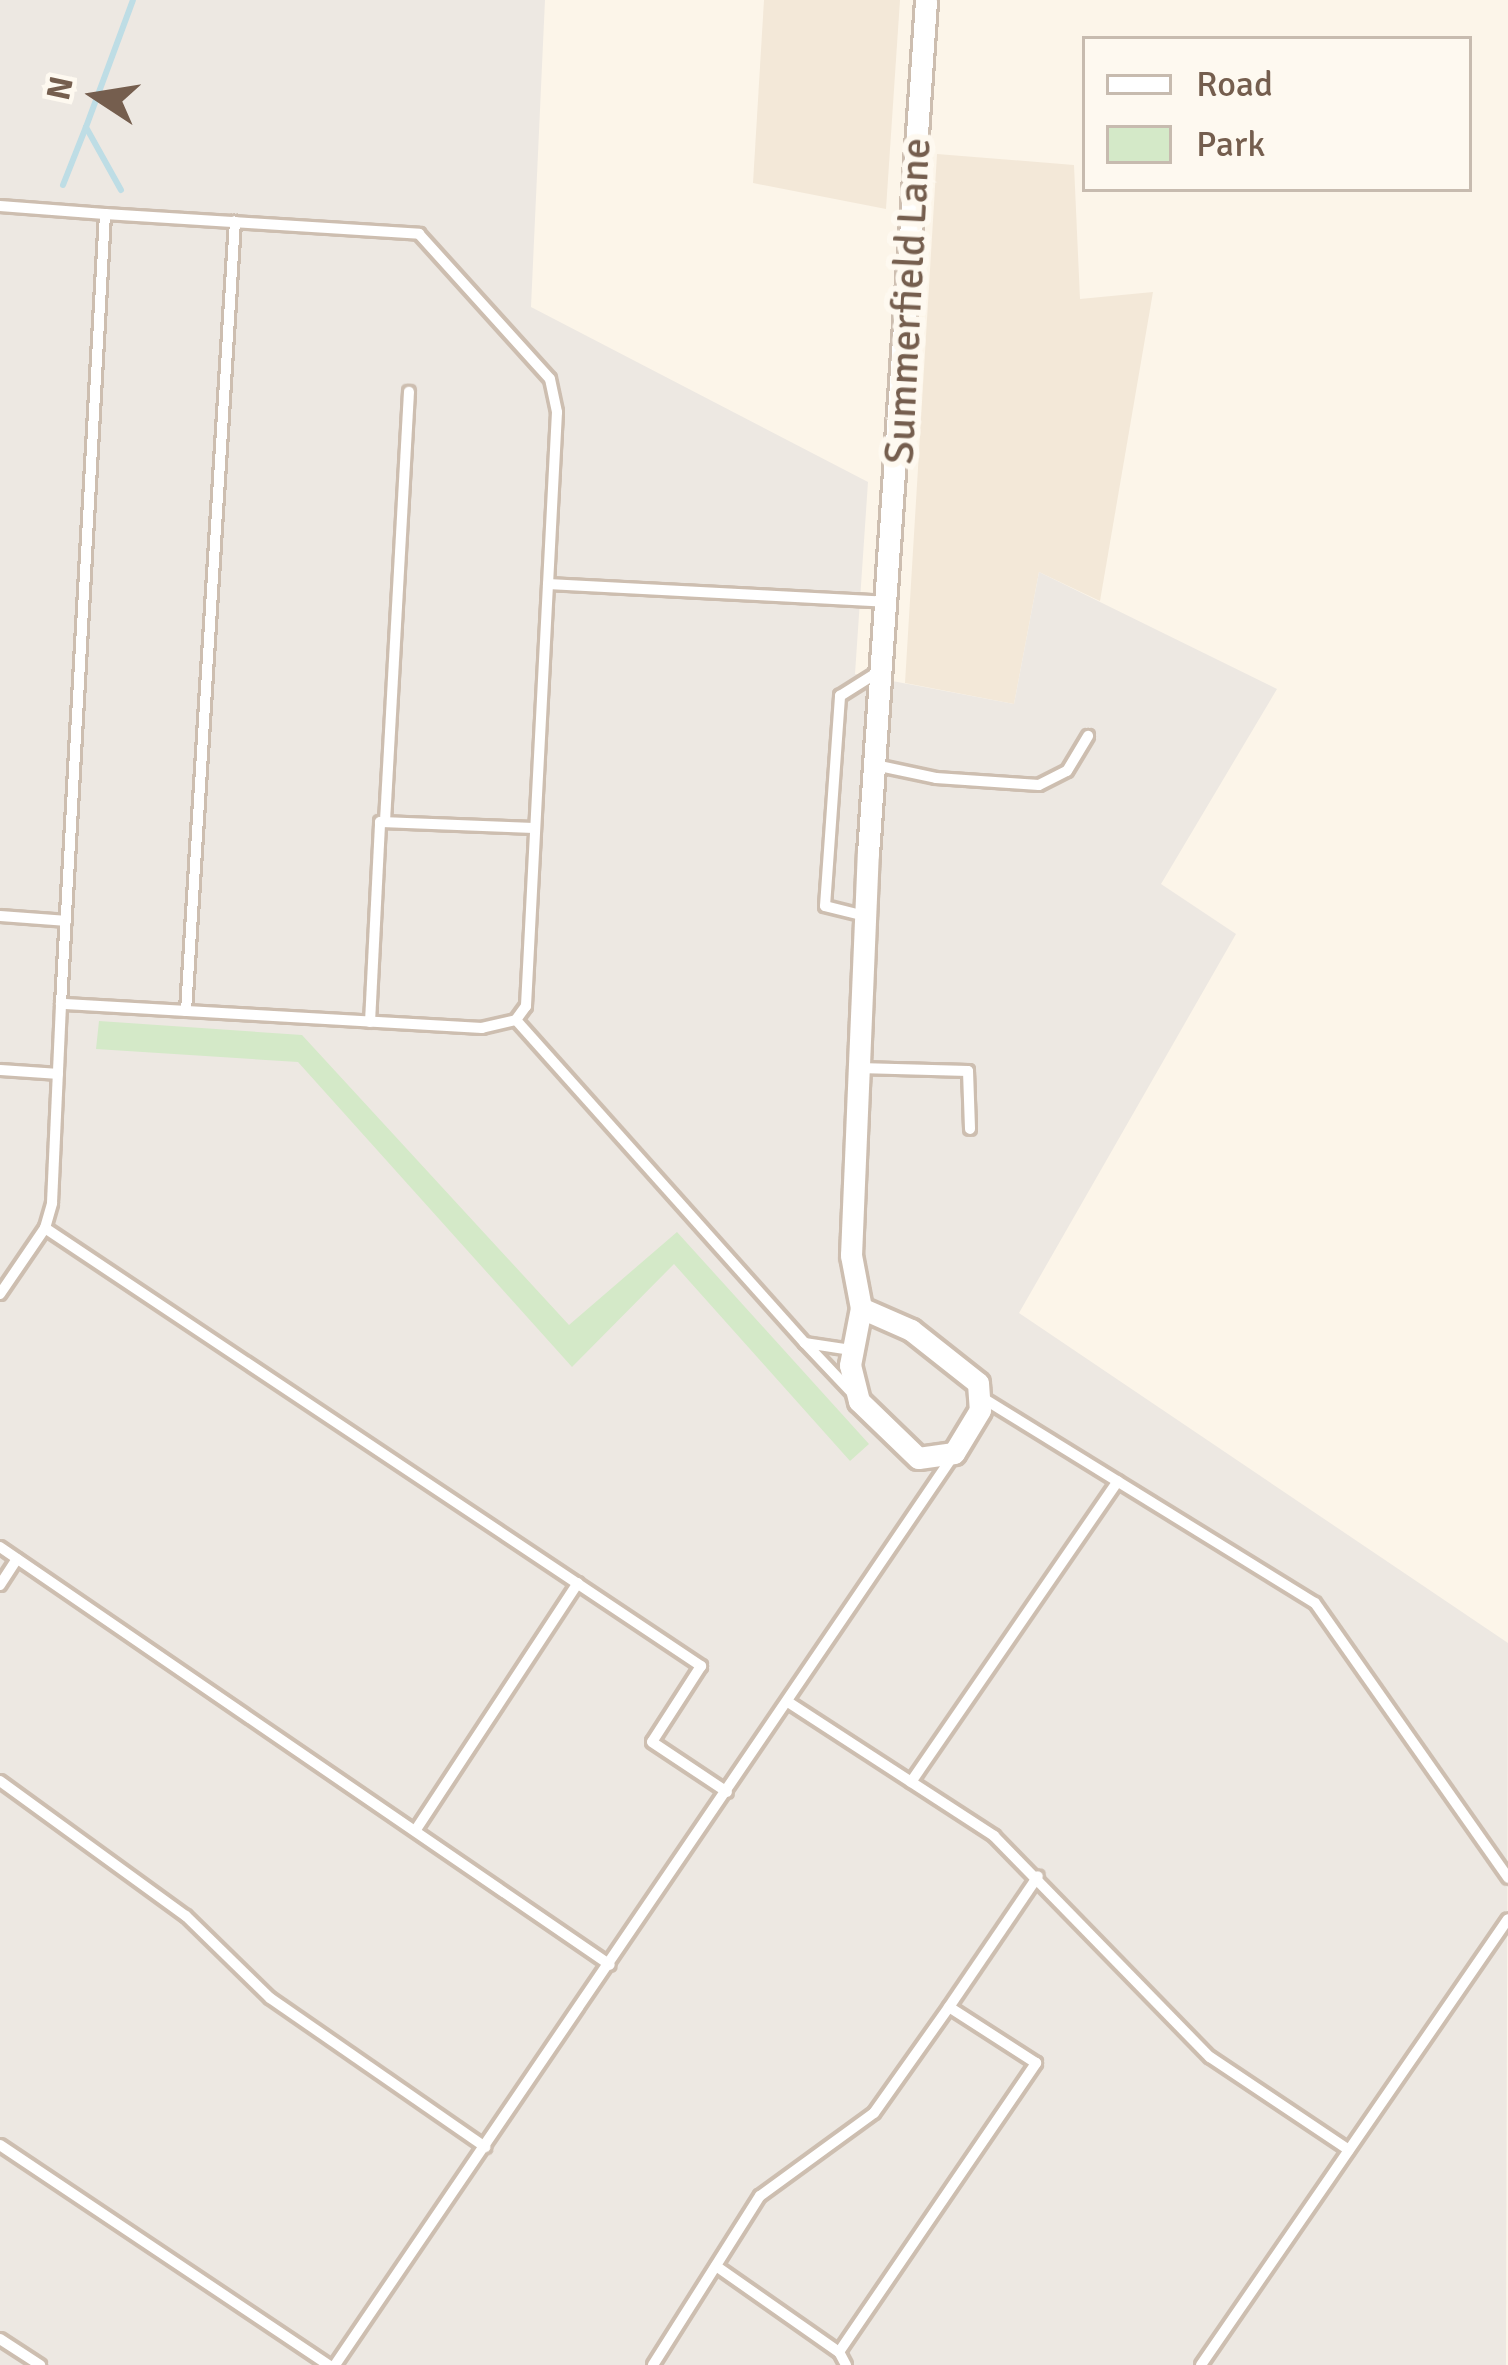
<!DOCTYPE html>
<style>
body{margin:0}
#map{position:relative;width:1508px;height:2365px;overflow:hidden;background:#fcf5e9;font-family:Signika,sans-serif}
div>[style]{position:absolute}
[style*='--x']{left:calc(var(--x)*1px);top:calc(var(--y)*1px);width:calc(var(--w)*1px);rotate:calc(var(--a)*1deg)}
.residential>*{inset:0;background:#f3e8d8}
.industrial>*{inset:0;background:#ede8e2}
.green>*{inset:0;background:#d4e9c8}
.stream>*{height:6px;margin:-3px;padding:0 3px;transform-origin:3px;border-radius:3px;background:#bedde5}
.roads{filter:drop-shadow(3px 0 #cdbeb0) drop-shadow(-3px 0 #cdbeb0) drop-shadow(0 3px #cdbeb0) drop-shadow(0 -3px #cdbeb0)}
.service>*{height:10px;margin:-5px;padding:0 5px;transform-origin:5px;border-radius:5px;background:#fff}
.minor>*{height:21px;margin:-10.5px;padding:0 10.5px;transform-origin:10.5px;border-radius:10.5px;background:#fff}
span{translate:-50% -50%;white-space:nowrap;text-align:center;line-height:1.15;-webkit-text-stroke:12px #fef9f0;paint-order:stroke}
.street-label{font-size:42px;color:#755e4e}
.legend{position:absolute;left:1082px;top:36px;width:390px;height:156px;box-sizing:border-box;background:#fef9f0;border:3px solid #c7bbaf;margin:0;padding:15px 21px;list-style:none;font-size:36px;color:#755e4e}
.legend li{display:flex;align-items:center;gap:24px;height:60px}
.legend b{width:60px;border:3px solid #c7bbaf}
.north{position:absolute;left:36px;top:36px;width:120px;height:120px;-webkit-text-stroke:9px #fef9f0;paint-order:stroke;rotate:282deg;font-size:33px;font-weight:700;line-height:48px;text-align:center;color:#755e4e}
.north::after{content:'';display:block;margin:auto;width:42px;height:54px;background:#755e4e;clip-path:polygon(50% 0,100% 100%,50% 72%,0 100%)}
</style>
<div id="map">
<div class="residential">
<i style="clip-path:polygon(764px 0,900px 0,886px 209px,753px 183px)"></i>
<i style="clip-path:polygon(937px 154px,1074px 165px,1080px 299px,1153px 292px,1100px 601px,1039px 572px,1014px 704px,905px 683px)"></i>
</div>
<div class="industrial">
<i style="clip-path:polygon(0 0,545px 0,531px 307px,868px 482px,855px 674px,1014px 704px,1039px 572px,1277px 689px,1161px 884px,1236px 934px,1019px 1313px,1508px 1643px,1506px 2365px,0 2365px)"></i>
</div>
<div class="green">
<i style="clip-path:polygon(99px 1021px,302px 1035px,569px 1325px,677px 1232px,869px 1444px,850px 1461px,674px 1264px,572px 1367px,298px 1062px,96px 1049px)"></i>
</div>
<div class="stream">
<i style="--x:63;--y:185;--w:62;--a:-68.4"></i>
<i style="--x:121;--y:190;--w:72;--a:-119.1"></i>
<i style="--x:86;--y:127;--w:135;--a:-69.7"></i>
</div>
<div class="roads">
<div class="service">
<i style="--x:0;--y:206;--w:105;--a:4.4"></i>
<i style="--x:105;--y:214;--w:315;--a:3.6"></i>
<i style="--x:419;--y:234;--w:195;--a:47.9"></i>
<i style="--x:550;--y:379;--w:34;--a:78"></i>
<i style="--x:557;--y:412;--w:595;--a:92.99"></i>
<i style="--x:526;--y:1006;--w:17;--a:126"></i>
<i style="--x:516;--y:1020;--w:35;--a:167"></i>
<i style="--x:482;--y:1028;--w:422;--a:-176.7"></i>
<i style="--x:61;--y:1004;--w:791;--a:-86.81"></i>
<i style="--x:548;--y:584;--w:338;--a:3"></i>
<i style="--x:875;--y:765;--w:62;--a:12"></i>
<i style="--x:936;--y:778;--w:103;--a:3.9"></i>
<i style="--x:1039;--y:785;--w:31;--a:-27"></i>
<i style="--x:1067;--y:771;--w:41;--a:-59"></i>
<i style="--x:385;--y:821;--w:430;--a:-86.8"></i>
<i style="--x:0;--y:916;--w:66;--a:4.3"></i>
<i style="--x:865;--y:916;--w:41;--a:-166"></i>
<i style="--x:825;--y:906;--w:211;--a:-85.9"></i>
<i style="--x:840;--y:696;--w:45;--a:-32.3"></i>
<i style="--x:186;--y:1011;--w:791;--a:-86.45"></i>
<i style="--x:516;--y:1020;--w:433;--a:48.2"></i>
<i style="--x:370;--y:1022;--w:200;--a:-87.1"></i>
<i style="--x:380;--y:822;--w:155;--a:2.2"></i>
<i style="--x:859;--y:1068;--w:109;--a:1.6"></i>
<i style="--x:968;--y:1071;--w:58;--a:88"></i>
<i style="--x:0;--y:1070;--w:58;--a:3.9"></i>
<i style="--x:45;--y:1228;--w:789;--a:33.73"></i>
<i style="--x:701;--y:1666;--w:90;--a:122.8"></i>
<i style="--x:652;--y:1742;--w:90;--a:33.7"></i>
<i style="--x:0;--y:1294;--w:80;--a:-55.7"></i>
<i style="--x:45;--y:1228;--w:26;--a:-74"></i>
<i style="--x:52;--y:1203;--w:199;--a:-87.4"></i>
<i style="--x:851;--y:1350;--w:47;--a:-171.3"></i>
<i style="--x:805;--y:1343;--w:70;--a:46.7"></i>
<i style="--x:981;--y:1397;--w:392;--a:31.7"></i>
<i style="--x:1315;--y:1603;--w:336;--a:54.9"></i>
<i style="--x:0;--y:1547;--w:739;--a:34.42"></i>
<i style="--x:0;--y:1585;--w:31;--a:-57"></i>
<i style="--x:788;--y:1702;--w:246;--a:33"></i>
<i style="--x:994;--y:1836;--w:309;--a:45.7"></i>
<i style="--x:1210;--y:2057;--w:167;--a:33.8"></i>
<i style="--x:0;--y:1781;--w:230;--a:36"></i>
<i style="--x:186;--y:1916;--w:117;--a:44.3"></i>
<i style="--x:270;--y:1998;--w:262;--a:34.7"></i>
<i style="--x:911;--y:1782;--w:365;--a:-55.5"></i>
<i style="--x:417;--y:1828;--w:293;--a:-56.7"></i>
<i style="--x:0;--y:2145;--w:396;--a:33.8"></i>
<i style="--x:716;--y:2266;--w:150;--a:35"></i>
<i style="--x:0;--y:2339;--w:48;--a:33"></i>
<i style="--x:335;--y:2365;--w:1099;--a:-55.79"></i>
<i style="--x:653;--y:2365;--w:200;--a:-57.7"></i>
<i style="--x:760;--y:2196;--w:141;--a:-36.1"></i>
<i style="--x:874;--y:2113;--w:130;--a:-54.7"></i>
<i style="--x:846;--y:2365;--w:15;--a:-118"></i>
<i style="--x:839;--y:2352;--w:350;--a:-55.7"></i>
<i style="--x:1036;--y:2063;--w:103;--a:-147.2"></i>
<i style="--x:949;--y:2007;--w:158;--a:-55.8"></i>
<i style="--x:1201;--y:2365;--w:541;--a:-55.46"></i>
</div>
<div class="minor">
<i style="--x:861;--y:1308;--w:54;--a:-100.7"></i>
<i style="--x:851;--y:1255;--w:401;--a:-87.6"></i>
<i style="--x:868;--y:854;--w:856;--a:-86.11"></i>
<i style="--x:861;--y:1308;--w:55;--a:23.7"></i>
<i style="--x:911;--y:1330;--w:85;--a:38.3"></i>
<i style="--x:978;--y:1383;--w:27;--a:86"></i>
<i style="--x:980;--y:1410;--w:50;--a:121.2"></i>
<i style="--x:954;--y:1453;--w:36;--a:172"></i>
<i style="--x:918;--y:1458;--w:82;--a:-136"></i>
<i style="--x:859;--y:1401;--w:37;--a:-104"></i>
<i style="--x:850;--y:1365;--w:58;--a:-79.1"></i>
</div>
</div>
<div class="street-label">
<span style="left:908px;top:301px;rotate:-87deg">Summerfield Lane</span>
</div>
<ul class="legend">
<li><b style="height:15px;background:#fff"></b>Road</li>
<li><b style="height:33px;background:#d4e9c8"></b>Park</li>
</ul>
<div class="north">N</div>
</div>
